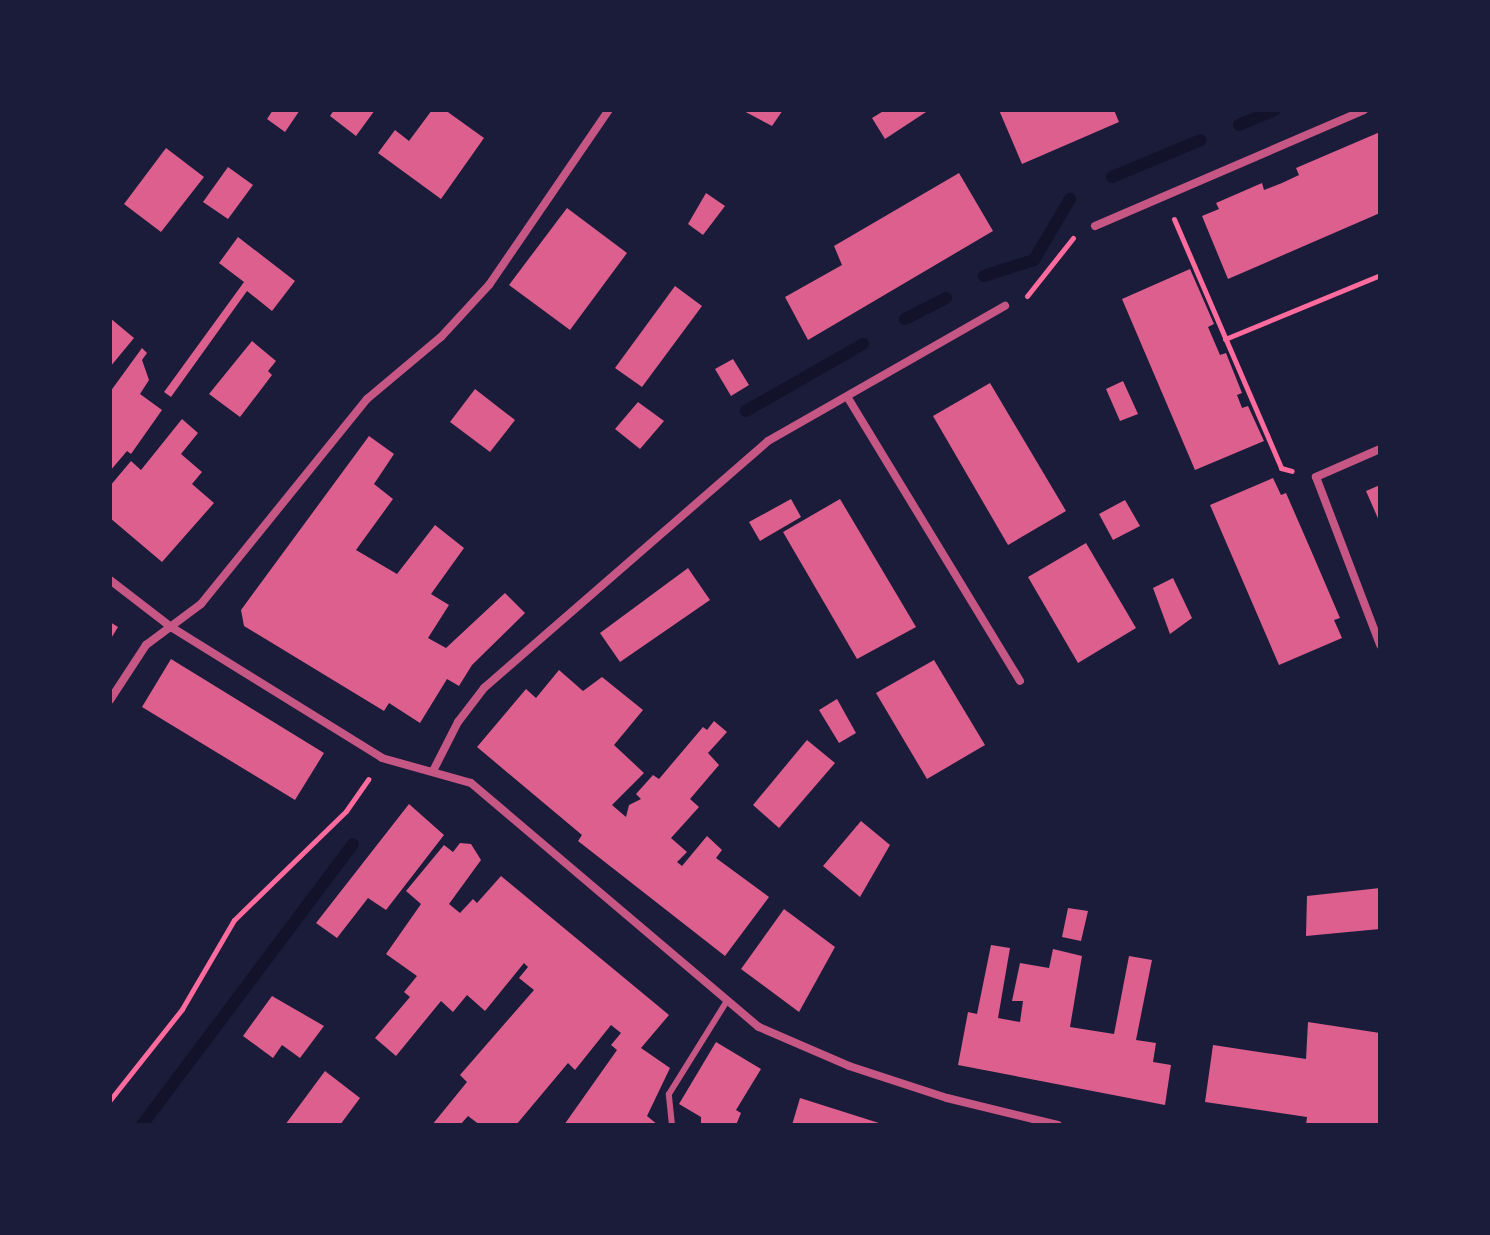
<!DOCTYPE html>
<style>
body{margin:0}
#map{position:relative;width:1490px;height:1235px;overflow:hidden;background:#1b1b3a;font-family:Poppins,sans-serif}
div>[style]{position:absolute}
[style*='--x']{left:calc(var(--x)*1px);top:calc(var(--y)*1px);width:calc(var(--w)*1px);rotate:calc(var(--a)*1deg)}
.stream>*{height:12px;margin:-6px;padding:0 6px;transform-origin:6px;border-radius:6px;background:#12122b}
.building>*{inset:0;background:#dd5f8e}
.path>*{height:5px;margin:-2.5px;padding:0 2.5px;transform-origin:2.5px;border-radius:2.5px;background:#ff6b9d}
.service>*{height:6px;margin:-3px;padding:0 3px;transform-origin:3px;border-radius:3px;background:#c65784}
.minor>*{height:8px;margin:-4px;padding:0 4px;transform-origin:4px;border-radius:4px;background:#c65784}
span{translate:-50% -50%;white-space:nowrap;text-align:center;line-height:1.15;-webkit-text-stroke:7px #1b1b3a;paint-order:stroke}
.frame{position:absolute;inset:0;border:112px solid #1b1b3a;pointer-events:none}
</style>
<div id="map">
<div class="stream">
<i style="--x:1239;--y:125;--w:39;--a:-23"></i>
<i style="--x:1112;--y:177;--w:96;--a:-22.6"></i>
<i style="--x:984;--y:276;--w:52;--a:-17.7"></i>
<i style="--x:1034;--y:260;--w:71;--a:-59.5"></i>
<i style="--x:905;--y:319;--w:46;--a:-27.1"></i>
<i style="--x:746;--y:411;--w:135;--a:-29.8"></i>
<i style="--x:142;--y:1125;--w:351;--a:-53.1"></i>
</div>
<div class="building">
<i style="clip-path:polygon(273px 110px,300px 110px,285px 132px,267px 119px)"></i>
<i style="clip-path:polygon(334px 110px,375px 110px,356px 136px,330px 116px)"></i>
<i style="clip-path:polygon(432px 110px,445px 110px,484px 138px,441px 199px,378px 153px,395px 130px,409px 141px)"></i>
<i style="clip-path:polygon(742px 110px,783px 110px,772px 126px)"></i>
<i style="clip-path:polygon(885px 110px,925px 110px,926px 112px,885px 139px,872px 118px)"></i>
<i style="clip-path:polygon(999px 110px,1114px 110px,1119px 122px,1022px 164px)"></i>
<i style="clip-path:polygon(1380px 132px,1380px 213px,1228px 279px,1202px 216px,1219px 209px,1216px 203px,1262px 183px,1264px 190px,1282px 183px,1299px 175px,1296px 168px)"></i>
<i style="clip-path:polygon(166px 148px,204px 177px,161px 232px,124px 204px)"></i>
<i style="clip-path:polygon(228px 167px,253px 185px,228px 219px,203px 202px)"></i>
<i style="clip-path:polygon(959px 173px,993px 231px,808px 340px,785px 297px,842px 265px,834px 246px)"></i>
<i style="clip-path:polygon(706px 193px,725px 206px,703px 235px,688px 224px)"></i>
<i style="clip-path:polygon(567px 208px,627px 253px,570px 330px,509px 285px)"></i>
<i style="clip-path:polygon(238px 237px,295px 281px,272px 311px,247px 291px,171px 397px,164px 392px,244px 282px,219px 263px)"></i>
<i style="clip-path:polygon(1190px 269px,1214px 324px,1208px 327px,1220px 355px,1226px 353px,1242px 393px,1237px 395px,1242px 408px,1248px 406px,1264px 441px,1195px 470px,1122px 299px)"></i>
<i style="clip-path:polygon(675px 286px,702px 306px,642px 387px,615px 368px)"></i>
<i style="clip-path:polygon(110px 318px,134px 338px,110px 367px)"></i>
<i style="clip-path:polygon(252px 341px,276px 361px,268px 371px,272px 375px,240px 417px,209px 394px)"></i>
<i style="clip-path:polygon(142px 348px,147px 353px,142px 360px,149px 380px,140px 394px,162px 410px,131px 454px,127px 451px,110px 471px,110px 392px)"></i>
<i style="clip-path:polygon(733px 359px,749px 385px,731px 396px,715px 369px)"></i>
<i style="clip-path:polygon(1123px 381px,1138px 414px,1120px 421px,1106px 389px)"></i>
<i style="clip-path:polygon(990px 383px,1066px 511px,1008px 545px,933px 416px)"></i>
<i style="clip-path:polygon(475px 389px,515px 420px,490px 452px,450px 422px)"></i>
<i style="clip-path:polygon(638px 402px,664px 421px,640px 449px,615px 429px)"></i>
<i style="clip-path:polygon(182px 419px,198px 433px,181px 454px,202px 472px,192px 484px,214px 503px,162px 562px,110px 518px,110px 486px,131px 461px,141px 470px)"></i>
<i style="clip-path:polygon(369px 436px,394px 454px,374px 484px,393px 499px,356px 550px,397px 574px,435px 525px,464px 548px,431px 594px,449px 605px,428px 638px,446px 648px,505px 593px,525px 613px,472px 665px,459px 686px,447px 679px,420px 723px,389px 703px,384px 711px,244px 626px,241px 610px)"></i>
<i style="clip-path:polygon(1273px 478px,1281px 495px,1286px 493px,1313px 555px,1340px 618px,1334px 620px,1342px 638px,1279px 665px,1210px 505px)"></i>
<i style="clip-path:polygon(1380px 485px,1380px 523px,1366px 491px)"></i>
<i style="clip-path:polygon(791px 499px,801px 517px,760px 541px,749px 522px)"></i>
<i style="clip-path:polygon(840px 499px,916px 627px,857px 659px,783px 532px)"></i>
<i style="clip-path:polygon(1125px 500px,1140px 526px,1113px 540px,1099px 514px)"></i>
<i style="clip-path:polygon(1086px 543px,1136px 628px,1078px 663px,1028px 577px)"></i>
<i style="clip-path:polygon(688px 568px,710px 600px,620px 662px,600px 633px)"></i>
<i style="clip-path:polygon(1173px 578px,1192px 618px,1170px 634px,1153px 588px)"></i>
<i style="clip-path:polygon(110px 622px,118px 627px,110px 640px)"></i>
<i style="clip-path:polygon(171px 659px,324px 753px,295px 800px,142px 707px)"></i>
<i style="clip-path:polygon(934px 660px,985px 745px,927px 779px,876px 693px)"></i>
<i style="clip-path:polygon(559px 670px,583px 691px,602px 677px,643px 710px,614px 745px,644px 773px,612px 805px,626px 817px,629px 805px,641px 799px,636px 794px,653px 775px,659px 779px,703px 727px,707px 730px,714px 721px,727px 732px,708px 753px,719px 765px,690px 799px,699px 807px,671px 838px,687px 852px,677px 862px,682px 866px,707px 836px,722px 850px,716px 858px,769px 897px,725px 956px,578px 841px,582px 835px,477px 747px,526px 689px,536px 698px)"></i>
<i style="clip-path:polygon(837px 699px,856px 733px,839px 743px,819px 710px)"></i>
<i style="clip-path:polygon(807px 740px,835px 763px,779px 828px,753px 805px)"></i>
<i style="clip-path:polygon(409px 804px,444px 835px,386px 910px,368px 898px,337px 938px,316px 923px)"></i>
<i style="clip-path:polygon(861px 821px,890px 845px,860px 897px,823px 866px)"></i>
<i style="clip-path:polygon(460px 843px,471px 844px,481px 860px,449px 904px,460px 913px,473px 899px,477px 903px,501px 876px,669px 1015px,641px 1048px,670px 1068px,647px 1116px,658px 1125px,564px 1125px,617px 1050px,611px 1045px,621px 1033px,611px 1025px,575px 1070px,568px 1063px,516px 1125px,480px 1125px,468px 1116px,460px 1125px,432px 1125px,467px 1082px,460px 1075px,534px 990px,519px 978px,528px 967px,524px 963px,485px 1011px,467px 995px,453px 1012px,441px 1001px,396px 1056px,375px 1038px,410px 997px,404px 992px,417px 976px,386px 954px,421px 904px,406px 891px,444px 845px,453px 852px)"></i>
<i style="clip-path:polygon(1380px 888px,1380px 929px,1306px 936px,1307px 896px)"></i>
<i style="clip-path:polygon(1068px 908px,1088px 911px,1081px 941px,1062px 937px)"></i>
<i style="clip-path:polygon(784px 909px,835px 947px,799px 1012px,741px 969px)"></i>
<i style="clip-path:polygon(991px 945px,1010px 948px,998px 1018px,1020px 1022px,1023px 1001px,1012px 1001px,1020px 963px,1049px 968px,1053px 949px,1082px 956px,1070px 1027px,1114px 1034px,1129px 956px,1152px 960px,1136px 1040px,1156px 1043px,1153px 1062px,1171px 1065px,1165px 1105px,958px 1065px,968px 1012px,977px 1014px)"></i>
<i style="clip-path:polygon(272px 996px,324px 1026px,300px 1058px,282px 1045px,273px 1058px,243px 1036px)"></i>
<i style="clip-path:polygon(1308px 1022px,1380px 1033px,1380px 1125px,1306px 1125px,1307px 1117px,1205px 1102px,1213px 1045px,1306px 1059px)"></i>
<i style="clip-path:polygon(716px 1042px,761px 1069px,736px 1110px,741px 1113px,736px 1125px,701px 1125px,701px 1117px,679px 1104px)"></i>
<i style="clip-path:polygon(325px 1071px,360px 1098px,340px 1125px,285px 1125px)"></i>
<i style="clip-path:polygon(800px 1098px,882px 1124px,882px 1125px,792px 1125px)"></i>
</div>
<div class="path">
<i style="--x:1174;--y:219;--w:271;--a:66.7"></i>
<i style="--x:1281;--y:468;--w:11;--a:15"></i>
<i style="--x:1027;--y:296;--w:74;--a:-51.6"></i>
<i style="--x:1225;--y:339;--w:168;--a:-22.4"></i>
<i style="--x:110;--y:1100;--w:116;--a:-51.6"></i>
<i style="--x:182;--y:1009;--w:103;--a:-59.7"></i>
<i style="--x:234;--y:920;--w:156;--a:-44.2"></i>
<i style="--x:346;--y:811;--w:39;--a:-55"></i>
</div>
<div class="service">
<i style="--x:672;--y:1125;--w:31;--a:-96"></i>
<i style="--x:669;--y:1094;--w:110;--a:-58.1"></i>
</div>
<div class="minor">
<i style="--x:1095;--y:226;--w:293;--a:-23.3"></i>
<i style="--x:848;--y:398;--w:331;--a:58.7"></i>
<i style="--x:1380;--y:449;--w:70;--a:156.4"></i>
<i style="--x:1316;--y:477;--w:180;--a:69.1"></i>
<i style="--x:110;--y:580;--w:77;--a:37.6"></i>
<i style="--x:171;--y:627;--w:248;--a:31.8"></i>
<i style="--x:382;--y:758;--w:92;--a:15.7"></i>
<i style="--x:471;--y:783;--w:377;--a:40.3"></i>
<i style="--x:759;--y:1027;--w:98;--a:23.4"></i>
<i style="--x:849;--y:1066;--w:103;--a:18.1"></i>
<i style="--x:947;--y:1098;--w:114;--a:13.7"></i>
<i style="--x:110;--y:700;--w:66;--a:-56.8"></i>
<i style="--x:146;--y:645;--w:69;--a:-36.7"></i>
<i style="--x:201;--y:604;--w:264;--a:-51"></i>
<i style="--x:367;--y:399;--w:97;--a:-40"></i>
<i style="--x:441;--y:337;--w:71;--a:-47.3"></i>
<i style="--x:489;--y:285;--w:212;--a:-55.6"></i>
<i style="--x:433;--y:771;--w:55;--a:-63"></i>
<i style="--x:458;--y:722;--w:43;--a:-52.6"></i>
<i style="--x:484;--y:688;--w:376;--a:-41"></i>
<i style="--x:768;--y:441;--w:273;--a:-29.7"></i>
</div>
<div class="frame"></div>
</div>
